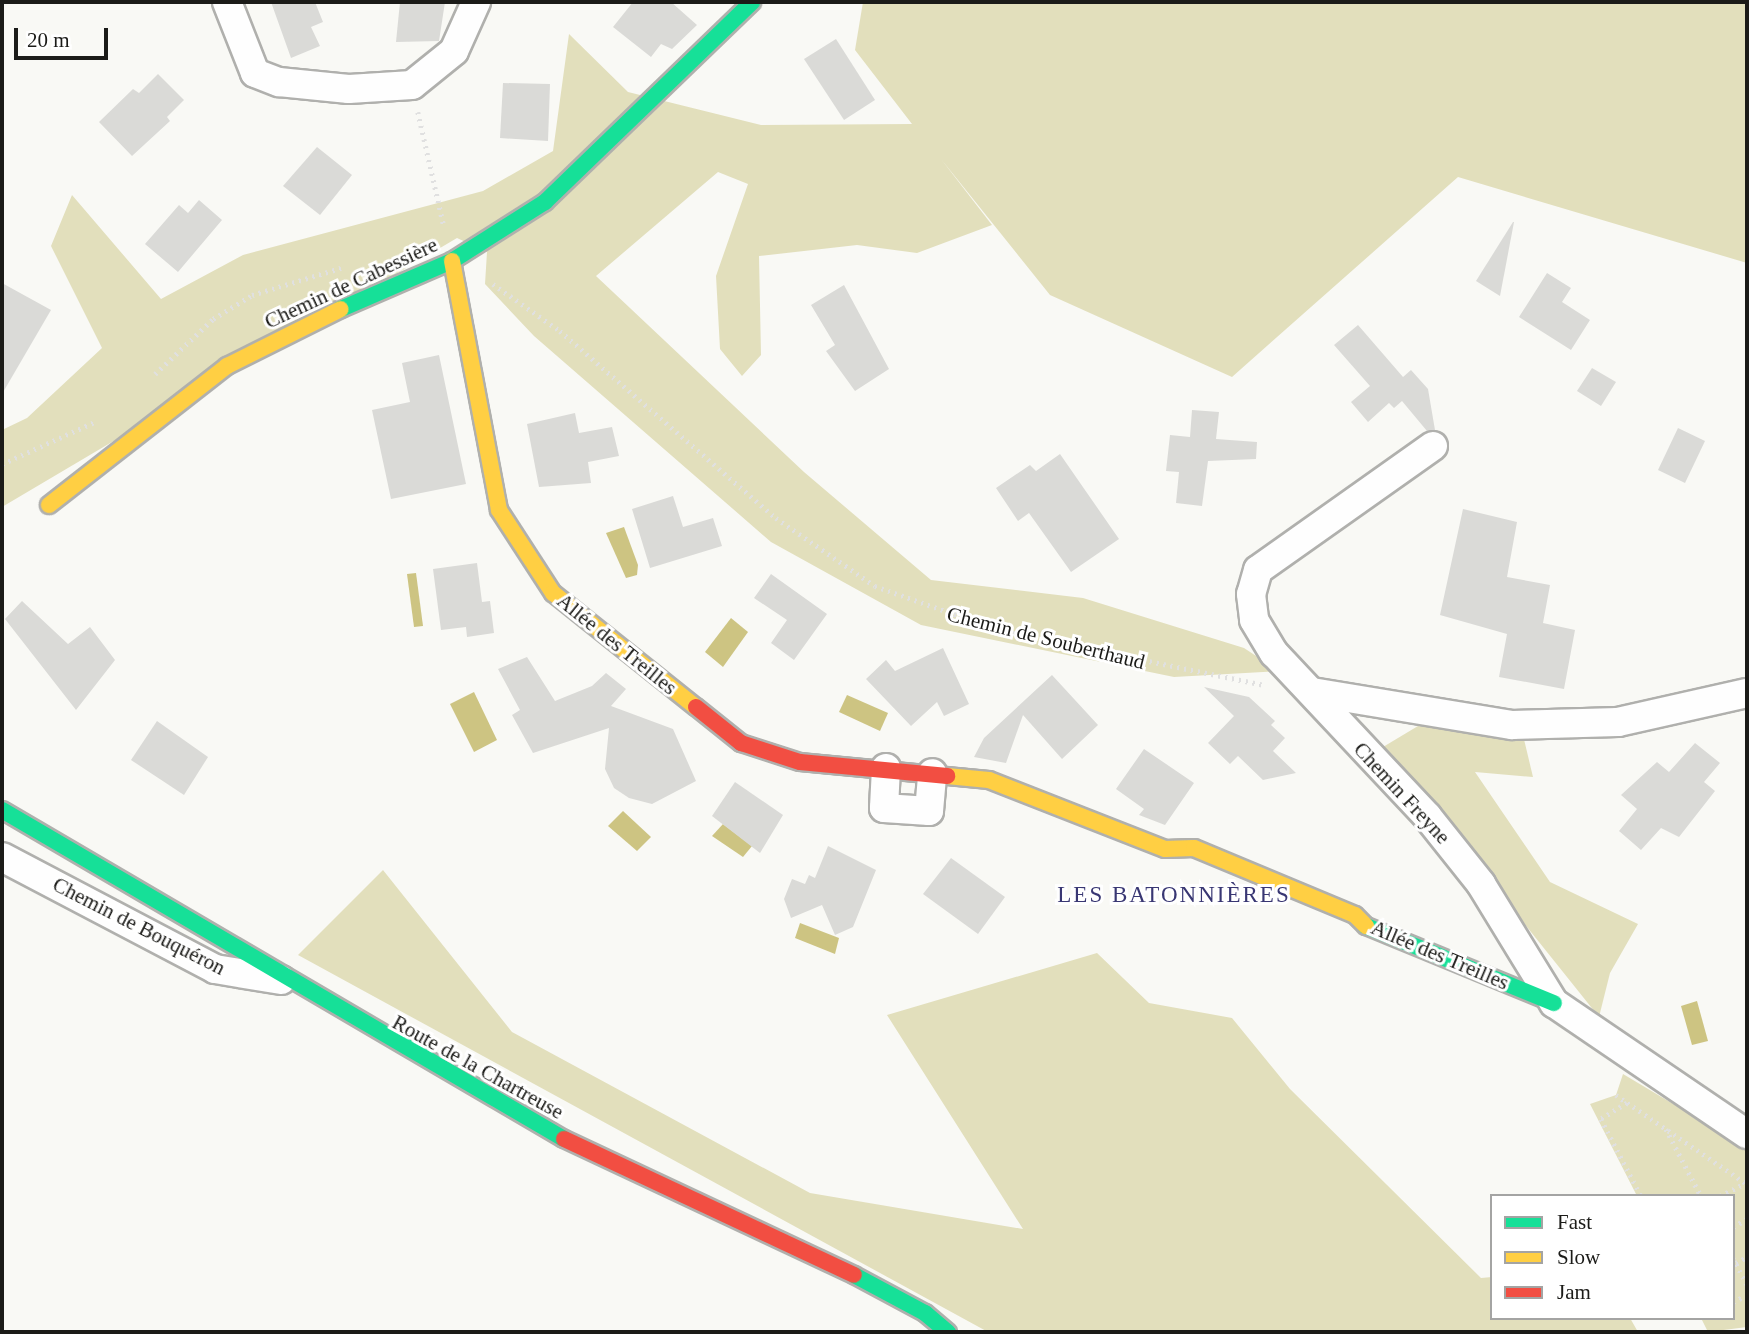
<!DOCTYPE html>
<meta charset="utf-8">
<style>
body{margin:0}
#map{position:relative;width:1749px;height:1334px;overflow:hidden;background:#f9f9f5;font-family:Georgia,serif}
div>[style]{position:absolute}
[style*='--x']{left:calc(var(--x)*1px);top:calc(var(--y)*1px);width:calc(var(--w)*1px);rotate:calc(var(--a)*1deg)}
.green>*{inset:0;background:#e2dfbc}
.water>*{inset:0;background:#cdc482}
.building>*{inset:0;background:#dadad7}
.path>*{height:4.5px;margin-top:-2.25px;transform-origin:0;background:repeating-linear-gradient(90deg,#e0e0e0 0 2px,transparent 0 7px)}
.roads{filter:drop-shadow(2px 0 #b0b0ad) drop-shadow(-2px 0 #b0b0ad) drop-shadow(0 2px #b0b0ad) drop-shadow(0 -2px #b0b0ad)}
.street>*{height:28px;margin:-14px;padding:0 14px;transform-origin:14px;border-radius:14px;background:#fefefe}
.fast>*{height:16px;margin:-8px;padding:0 8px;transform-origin:8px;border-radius:8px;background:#16e098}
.slow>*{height:16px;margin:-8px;padding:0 8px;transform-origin:8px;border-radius:8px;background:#ffcf43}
.jam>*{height:16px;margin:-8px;padding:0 8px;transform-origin:8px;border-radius:8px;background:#f24e42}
span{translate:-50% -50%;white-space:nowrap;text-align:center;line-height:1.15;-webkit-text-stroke:6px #fff;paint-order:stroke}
.street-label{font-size:21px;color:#1b1b18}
.neighbourhood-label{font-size:23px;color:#393773;letter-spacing:2px}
.frame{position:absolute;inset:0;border:4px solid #1b1b18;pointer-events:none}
.legend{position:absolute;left:1490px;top:1194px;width:245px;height:126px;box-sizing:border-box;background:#fff;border:2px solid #a4a4a3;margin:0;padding:9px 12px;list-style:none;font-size:21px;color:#1b1b18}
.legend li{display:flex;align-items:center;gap:14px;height:35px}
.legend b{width:35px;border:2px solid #a4a4a3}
.scale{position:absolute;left:14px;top:28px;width:94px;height:32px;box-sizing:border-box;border:4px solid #1b1b18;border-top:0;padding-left:9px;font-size:21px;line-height:24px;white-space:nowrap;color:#1b1b18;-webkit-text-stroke:5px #fff;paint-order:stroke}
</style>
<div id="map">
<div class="green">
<i style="clip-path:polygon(863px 2px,1747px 2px,1747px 263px,1458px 177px,1232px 377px,1050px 295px,941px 159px,992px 225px,917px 253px,857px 245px,759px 256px,761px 355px,742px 376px,720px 349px,716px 276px,748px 184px,718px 172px,596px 276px,804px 472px,931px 580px,1083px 598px,1244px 648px,1279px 671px,1174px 677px,921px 625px,771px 542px,534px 336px,485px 284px,487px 252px,457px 238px,2px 507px,2px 430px,27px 418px,102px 348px,51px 246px,72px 195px,161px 299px,243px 255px,483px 191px,553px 151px,569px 34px,628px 92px,761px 125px,912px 124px,855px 50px)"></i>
<i style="clip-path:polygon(1418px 726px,1522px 731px,1533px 777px,1475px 772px,1550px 882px,1638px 924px,1610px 973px,1599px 1017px,1383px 747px)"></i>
<i style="clip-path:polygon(383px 870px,512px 1032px,810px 1193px,1023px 1229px,887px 1015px,1097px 953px,1149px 1003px,1232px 1018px,1290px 1089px,1481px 1278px,1492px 1277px,1492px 1318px,1630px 1318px,1638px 1332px,988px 1332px,298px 955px)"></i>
<i style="clip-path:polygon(1623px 1074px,1747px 1148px,1747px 1327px,1708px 1332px,1701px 1318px,1733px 1318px,1733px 1196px,1637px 1196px,1590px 1104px,1616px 1095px)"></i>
</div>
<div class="water">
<i style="clip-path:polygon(624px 527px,638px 565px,637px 575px,626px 578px,606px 533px)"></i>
<i style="clip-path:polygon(416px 573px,423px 626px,414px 627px,407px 574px)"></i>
<i style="clip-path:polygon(731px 618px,748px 632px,723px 667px,705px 652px)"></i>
<i style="clip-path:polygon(474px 692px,497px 740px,474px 752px,450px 704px)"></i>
<i style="clip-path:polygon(847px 695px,888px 713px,880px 731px,839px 712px)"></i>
<i style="clip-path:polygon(623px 811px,651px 837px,637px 851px,608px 826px)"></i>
<i style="clip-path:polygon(723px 824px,752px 846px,743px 857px,712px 836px)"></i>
<i style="clip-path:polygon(800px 923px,839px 938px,835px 954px,795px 938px)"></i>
<i style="clip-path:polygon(1697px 1001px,1708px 1041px,1692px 1045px,1681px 1006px)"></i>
</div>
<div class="building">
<i style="clip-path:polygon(271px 2px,315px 2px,323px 22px,311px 27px,320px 46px,291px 58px)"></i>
<i style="clip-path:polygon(400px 2px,445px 2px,439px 41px,396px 42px)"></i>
<i style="clip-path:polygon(633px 2px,671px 2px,697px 25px,672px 49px,661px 44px,651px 57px,613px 27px)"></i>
<i style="clip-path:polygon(836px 39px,875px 100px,844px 120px,804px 59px)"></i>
<i style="clip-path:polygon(158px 74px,184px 100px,167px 117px,170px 121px,132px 156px,99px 122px,133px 89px,139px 93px)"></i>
<i style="clip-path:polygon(503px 83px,550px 84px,548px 141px,500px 138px)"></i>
<i style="clip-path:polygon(317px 147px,352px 175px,320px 215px,283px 186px)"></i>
<i style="clip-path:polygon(199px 200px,222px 220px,178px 272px,145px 244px,179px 205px,188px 213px)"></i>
<i style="clip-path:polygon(1513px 222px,1514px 222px,1500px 296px,1476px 281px)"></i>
<i style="clip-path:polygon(1547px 273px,1571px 288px,1562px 302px,1590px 320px,1571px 350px,1519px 317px)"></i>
<i style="clip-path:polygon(2px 283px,51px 310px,2px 394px)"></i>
<i style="clip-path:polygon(844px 285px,889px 369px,855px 391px,826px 351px,835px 345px,811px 305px)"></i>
<i style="clip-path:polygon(1358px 325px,1403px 377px,1411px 370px,1428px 389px,1435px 430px,1427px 431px,1402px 401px,1394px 408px,1389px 403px,1368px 422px,1351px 402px,1370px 386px,1334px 345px)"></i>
<i style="clip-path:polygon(439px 355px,466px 484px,391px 499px,372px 410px,410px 402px,402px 363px)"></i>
<i style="clip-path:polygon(1592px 368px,1616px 382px,1601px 406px,1577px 391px)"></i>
<i style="clip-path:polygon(1192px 410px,1219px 412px,1216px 439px,1257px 442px,1256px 459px,1208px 461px,1202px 506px,1176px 503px,1179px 472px,1166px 471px,1170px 435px,1190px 437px)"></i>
<i style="clip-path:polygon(575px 413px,579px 433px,612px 427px,619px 456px,588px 462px,591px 483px,539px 487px,527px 424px)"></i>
<i style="clip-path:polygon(1678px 428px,1705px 441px,1685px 483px,1658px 470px)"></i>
<i style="clip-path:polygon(1060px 454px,1119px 539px,1071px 572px,1029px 513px,1018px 521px,996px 488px,1030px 465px,1036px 471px)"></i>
<i style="clip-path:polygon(673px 496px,683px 527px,713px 518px,722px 546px,650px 568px,632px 509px)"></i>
<i style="clip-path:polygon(1463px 509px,1517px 522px,1507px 577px,1550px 585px,1543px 623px,1575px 630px,1564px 689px,1499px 677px,1507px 634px,1440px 615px)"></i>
<i style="clip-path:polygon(477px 563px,482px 602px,490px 601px,494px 633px,467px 637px,466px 627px,441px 630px,433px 569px)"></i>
<i style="clip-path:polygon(771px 574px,827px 614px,794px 660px,771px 643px,787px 620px,754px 598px)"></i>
<i style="clip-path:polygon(22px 601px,68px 644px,90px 627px,115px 660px,76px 710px,5px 619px)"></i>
<i style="clip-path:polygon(943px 648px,969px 704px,944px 716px,937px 702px,911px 726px,866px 679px,886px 660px,895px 671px)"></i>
<i style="clip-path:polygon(527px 657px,555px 701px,592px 686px,606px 673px,626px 689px,611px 706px,673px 729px,696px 781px,652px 804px,629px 798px,614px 788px,605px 769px,609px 728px,533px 753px,512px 715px,520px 710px,498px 669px)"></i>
<i style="clip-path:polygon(1052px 675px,1098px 725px,1062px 759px,1023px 715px,1006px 763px,974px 757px,984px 738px)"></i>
<i style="clip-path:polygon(1204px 687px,1249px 697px,1275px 721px,1271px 725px,1285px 738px,1273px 751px,1296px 773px,1263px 780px,1238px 756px,1230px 764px,1208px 743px,1234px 716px)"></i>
<i style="clip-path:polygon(157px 721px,208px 757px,184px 795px,131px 760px)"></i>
<i style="clip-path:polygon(1695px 743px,1720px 763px,1704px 782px,1715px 791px,1679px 837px,1661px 828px,1641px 850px,1619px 831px,1637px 809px,1621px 795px,1657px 762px,1669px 772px)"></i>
<i style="clip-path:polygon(1144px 749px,1194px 783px,1165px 825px,1139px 815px,1144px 809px,1116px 789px)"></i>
<i style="clip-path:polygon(735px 782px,783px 815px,760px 853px,712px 816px)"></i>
<i style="clip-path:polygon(828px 846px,876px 870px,853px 927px,835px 935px,822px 905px,791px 918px,784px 899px,792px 879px,805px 884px,809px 875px,815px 878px)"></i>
<i style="clip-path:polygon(951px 858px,1005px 897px,978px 934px,923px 894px)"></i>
</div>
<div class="path">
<i style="--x:418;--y:112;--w:117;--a:77.2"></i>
<i style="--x:493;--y:284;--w:82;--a:35"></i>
<i style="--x:560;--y:331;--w:286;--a:40.9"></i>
<i style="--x:776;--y:518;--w:120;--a:34.5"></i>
<i style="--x:875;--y:586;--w:132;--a:19.5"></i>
<i style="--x:999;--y:630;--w:271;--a:11.7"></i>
<i style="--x:155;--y:374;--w:80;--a:-43.5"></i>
<i style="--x:213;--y:319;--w:46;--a:-31.6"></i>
<i style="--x:252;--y:295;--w:93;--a:-16.9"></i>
<i style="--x:2;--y:464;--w:104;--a:-24.4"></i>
<i style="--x:1616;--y:1095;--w:158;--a:34.2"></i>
<i style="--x:1627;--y:1103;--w:31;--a:148"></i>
<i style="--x:1601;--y:1119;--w:87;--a:62.5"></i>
<i style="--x:1666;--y:1129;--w:76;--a:62.4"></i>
<i style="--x:1720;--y:1196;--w:28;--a:-27"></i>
<i style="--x:1733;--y:1227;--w:16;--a:-30"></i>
<i style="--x:1733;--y:1258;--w:30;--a:62"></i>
<i style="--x:1736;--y:1263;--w:13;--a:-29"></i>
<i style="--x:1733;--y:1302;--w:16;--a:-27"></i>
</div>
<div class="roads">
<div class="street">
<i style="--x:227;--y:2;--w:76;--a:68.5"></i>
<i style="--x:255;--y:73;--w:26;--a:21"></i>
<i style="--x:279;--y:82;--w:70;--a:5.7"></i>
<i style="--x:349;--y:89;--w:63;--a:-3.6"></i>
<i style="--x:412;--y:85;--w:54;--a:-39"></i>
<i style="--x:454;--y:51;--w:54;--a:-65.8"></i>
<i style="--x:1433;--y:446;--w:214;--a:144.7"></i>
<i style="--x:1258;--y:570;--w:25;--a:106"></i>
<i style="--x:1251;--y:594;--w:26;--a:83"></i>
<i style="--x:1254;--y:620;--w:39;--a:59"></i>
<i style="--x:1274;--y:653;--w:224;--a:46.8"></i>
<i style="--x:1427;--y:816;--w:87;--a:51.5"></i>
<i style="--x:1481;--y:884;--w:140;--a:58.5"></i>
<i style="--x:1554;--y:1003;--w:233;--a:34.2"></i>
<i style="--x:1312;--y:692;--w:203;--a:9.4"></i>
<i style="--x:1512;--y:725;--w:106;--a:-1.6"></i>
<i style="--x:1618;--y:722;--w:132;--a:-12.7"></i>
<i style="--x:886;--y:768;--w:40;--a:92.9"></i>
<i style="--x:884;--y:808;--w:45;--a:3.8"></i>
<i style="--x:929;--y:811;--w:38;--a:-85"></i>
<i style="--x:2;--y:857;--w:241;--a:27.7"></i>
<i style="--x:215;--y:969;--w:67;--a:9.5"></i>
</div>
<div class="fast">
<i style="--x:341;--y:309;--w:121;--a:-23.4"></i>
<i style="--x:452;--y:261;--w:110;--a:-32.4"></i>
<i style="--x:545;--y:202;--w:288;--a:-44"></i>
<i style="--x:2;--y:810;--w:651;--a:30.35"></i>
<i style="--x:1366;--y:926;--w:203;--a:22.3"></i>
<i style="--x:854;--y:1275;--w:81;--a:28.2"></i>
<i style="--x:925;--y:1313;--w:30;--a:40"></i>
</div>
<div class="slow">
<i style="--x:452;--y:261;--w:253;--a:79.3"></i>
<i style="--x:499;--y:510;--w:99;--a:57"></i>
<i style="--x:553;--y:593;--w:183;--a:38.6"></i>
<i style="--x:49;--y:505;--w:226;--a:-38"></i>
<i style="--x:227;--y:366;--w:127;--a:-26.6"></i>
<i style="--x:947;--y:776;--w:42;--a:5.4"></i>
<i style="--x:989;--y:780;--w:189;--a:21.4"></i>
<i style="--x:1165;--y:849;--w:29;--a:-2"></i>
<i style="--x:1194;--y:848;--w:174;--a:22.6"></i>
<i style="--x:1355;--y:915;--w:16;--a:45"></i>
</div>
<div class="jam">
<i style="--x:696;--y:707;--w:58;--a:38.7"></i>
<i style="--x:741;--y:743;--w:62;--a:17.9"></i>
<i style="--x:800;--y:762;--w:148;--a:5.4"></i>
<i style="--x:564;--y:1139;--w:320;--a:25.1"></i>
</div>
</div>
<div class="street-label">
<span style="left:351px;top:283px;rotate:-25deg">Chemin de Cabessière</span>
<span style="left:1046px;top:638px;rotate:14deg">Chemin de Souberthaud</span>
<span style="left:617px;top:644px;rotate:39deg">Allée des Treilles</span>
<span style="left:1402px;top:793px;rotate:47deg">Chemin Freyne</span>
<span style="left:139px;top:926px;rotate:27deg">Chemin de Bouquéron</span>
<span style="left:1440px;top:955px;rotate:23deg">Allée des Treilles</span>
<span style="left:478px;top:1067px;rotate:29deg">Route de la Chartreuse</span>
</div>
<div class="neighbourhood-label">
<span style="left:1174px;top:895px">LES BATONNIÈRES</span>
</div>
<div class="frame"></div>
<ul class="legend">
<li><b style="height:9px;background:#16e098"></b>Fast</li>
<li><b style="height:9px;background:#ffcf43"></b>Slow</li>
<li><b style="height:9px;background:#f24e42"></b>Jam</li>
</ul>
<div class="scale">20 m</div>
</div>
